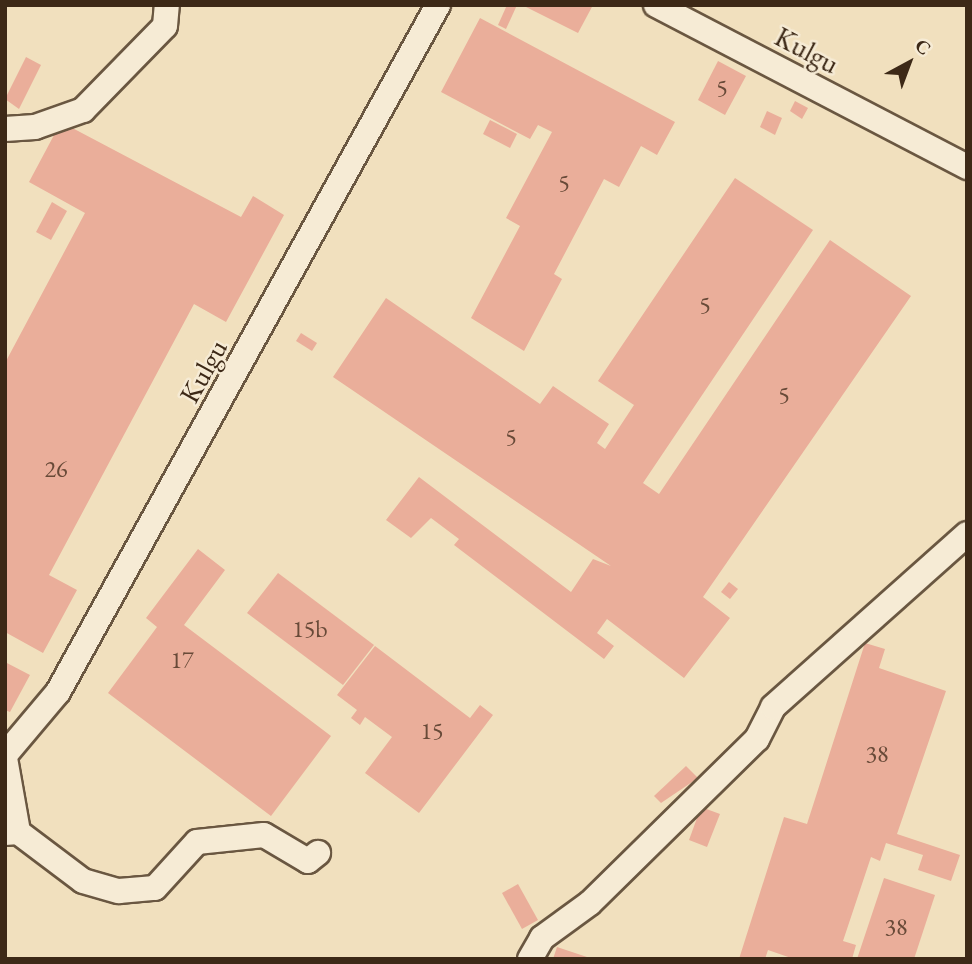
<!DOCTYPE html>
<meta charset="utf-8">
<style>
body{margin:0}
#map{position:relative;width:972px;height:964px;overflow:hidden;background:#f1e0be;font-family:"EB Garamond",serif}
div>[style]{position:absolute}
[style*='--x']{left:calc(var(--x)*1px);top:calc(var(--y)*1px);width:calc(var(--w)*1px);rotate:calc(var(--a)*1deg)}
.building>*{inset:0;background:#eaae9a}
.roads{filter:drop-shadow(2px 0 #6a5741) drop-shadow(-2px 0 #6a5741) drop-shadow(0 2px #6a5741) drop-shadow(0 -2px #6a5741)}
.minor>*{height:24px;margin:-12px;padding:0 12px;transform-origin:12px;border-radius:12px;background:#f6ebd5}
span{translate:-50% -50%;white-space:nowrap;text-align:center;line-height:1.15;-webkit-text-stroke:5px #f6ebd5;paint-order:stroke}
.number-label{font-size:24px;color:#684a38}
.number-label span{-webkit-text-stroke-width:0}
.street-label{font-size:28px;color:#3d2917}
.frame{position:absolute;inset:0;border:7px solid #3d2917;pointer-events:none}
.north{position:absolute;left:874px;top:28px;width:70px;height:70px;-webkit-text-stroke:5px #f6ebd5;paint-order:stroke;rotate:41deg;font-size:19px;font-weight:700;line-height:28px;text-align:center;color:#3d2917}
.north::after{content:'';display:block;margin:auto;width:24px;height:32px;background:#3d2917;clip-path:polygon(50% 0,100% 100%,50% 72%,0 100%)}
</style>
<div id="map">
<div class="building">
<i style="clip-path:polygon(507px 5px,517px 5px,506px 29px,498px 25px)"></i>
<i style="clip-path:polygon(522px 5px,593px 5px,578px 33px)"></i>
<i style="clip-path:polygon(480px 18px,675px 122px,657px 155px,641px 146px,619px 187px,604px 179px,554px 274px,562px 279px,524px 351px,471px 318px,520px 226px,506px 218px,552px 132px,538px 125px,530px 139px,441px 92px)"></i>
<i style="clip-path:polygon(26px 57px,41px 65px,19px 109px,5px 99px)"></i>
<i style="clip-path:polygon(718px 61px,746px 76px,725px 115px,698px 100px)"></i>
<i style="clip-path:polygon(795px 101px,808px 108px,802px 119px,790px 111px)"></i>
<i style="clip-path:polygon(767px 111px,782px 118px,775px 135px,760px 127px)"></i>
<i style="clip-path:polygon(490px 120px,517px 134px,510px 148px,483px 134px)"></i>
<i style="clip-path:polygon(61px 122px,241px 217px,253px 196px,284px 215px,226px 322px,194px 304px,49px 575px,77px 590px,43px 653px,5px 632px,5px 363px,85px 213px,29px 182px)"></i>
<i style="clip-path:polygon(735px 178px,813px 230px,643px 483px,659px 494px,830px 240px,911px 296px,703px 597px,730px 618px,684px 678px,607px 619px,597px 633px,614px 646px,604px 659px,454px 545px,459px 539px,431px 518px,411px 538px,386px 520px,419px 477px,571px 592px,593px 559px,611px 566px,333px 377px,386px 298px,540px 404px,553px 386px,609px 424px,597px 443px,605px 449px,634px 405px,598px 381px)"></i>
<i style="clip-path:polygon(52px 202px,67px 211px,51px 240px,36px 232px)"></i>
<i style="clip-path:polygon(301px 333px,317px 343px,312px 351px,296px 341px)"></i>
<i style="clip-path:polygon(198px 549px,225px 570px,184px 625px,331px 736px,271px 816px,108px 693px,157px 627px,146px 618px)"></i>
<i style="clip-path:polygon(278px 573px,374px 645px,343px 685px,247px 613px)"></i>
<i style="clip-path:polygon(729px 582px,738px 589px,730px 599px,721px 592px)"></i>
<i style="clip-path:polygon(865px 643px,885px 649px,879px 668px,946px 691px,897px 834px,960px 855px,951px 881px,918px 870px,923px 855px,886px 843px,880px 861px,871px 857px,843px 941px,856px 945px,852px 959px,794px 959px,768px 950px,765px 959px,739px 959px,784px 817px,807px 824px)"></i>
<i style="clip-path:polygon(375px 646px,470px 718px,480px 705px,493px 715px,419px 813px,365px 773px,392px 737px,365px 717px,360px 725px,351px 718px,357px 710px,337px 695px)"></i>
<i style="clip-path:polygon(5px 662px,30px 675px,10px 712px,5px 710px)"></i>
<i style="clip-path:polygon(686px 766px,698px 778px,661px 803px,654px 796px)"></i>
<i style="clip-path:polygon(701px 807px,720px 814px,707px 847px,689px 840px)"></i>
<i style="clip-path:polygon(884px 878px,935px 895px,914px 959px,857px 959px)"></i>
<i style="clip-path:polygon(518px 884px,538px 920px,522px 929px,502px 893px)"></i>
<i style="clip-path:polygon(557px 947px,590px 958px,590px 959px,553px 959px)"></i>
</div>
<div class="roads">
<div class="minor">
<i style="--x:656;--y:5;--w:351;--a:27.5"></i>
<i style="--x:5;--y:129;--w:30;--a:-4"></i>
<i style="--x:35;--y:127;--w:51;--a:-19.5"></i>
<i style="--x:83;--y:110;--w:117;--a:-45.7"></i>
<i style="--x:165;--y:26;--w:21;--a:-85"></i>
<i style="--x:5;--y:755;--w:82;--a:-49.9"></i>
<i style="--x:58;--y:692;--w:785;--a:-61.05"></i>
<i style="--x:5;--y:758;--w:75;--a:80"></i>
<i style="--x:5;--y:833;--w:13;--a:-4"></i>
<i style="--x:18;--y:832;--w:81;--a:37"></i>
<i style="--x:83;--y:881;--w:37;--a:16"></i>
<i style="--x:119;--y:891;--w:36;--a:-5"></i>
<i style="--x:155;--y:888;--w:62;--a:-47.6"></i>
<i style="--x:197;--y:842;--w:67;--a:-6"></i>
<i style="--x:264;--y:835;--w:51;--a:30.6"></i>
<i style="--x:308;--y:861;--w:13;--a:-39"></i>
<i style="--x:530;--y:959;--w:24;--a:-60"></i>
<i style="--x:542;--y:938;--w:59;--a:-36.1"></i>
<i style="--x:590;--y:903;--w:234;--a:-44.5"></i>
<i style="--x:757;--y:739;--w:36;--a:-63"></i>
<i style="--x:773;--y:707;--w:260;--a:-41.7"></i>
</div>
</div>
<div class="number-label">
<span style="left:722px;top:88px">5</span>
<span style="left:564px;top:183px">5</span>
<span style="left:705px;top:305px">5</span>
<span style="left:784px;top:395px">5</span>
<span style="left:511px;top:437px">5</span>
<span style="left:56px;top:469px">26</span>
<span style="left:310px;top:629px">15b</span>
<span style="left:182px;top:660px">17</span>
<span style="left:432px;top:731px">15</span>
<span style="left:877px;top:754px">38</span>
<span style="left:896px;top:927px">38</span>
</div>
<div class="street-label">
<span style="left:807px;top:50px;rotate:28deg">Kulgu</span>
<span style="left:203px;top:371px;rotate:-61deg">Kulgu</span>
</div>
<div class="frame"></div>
<div class="north">С</div>
</div>
